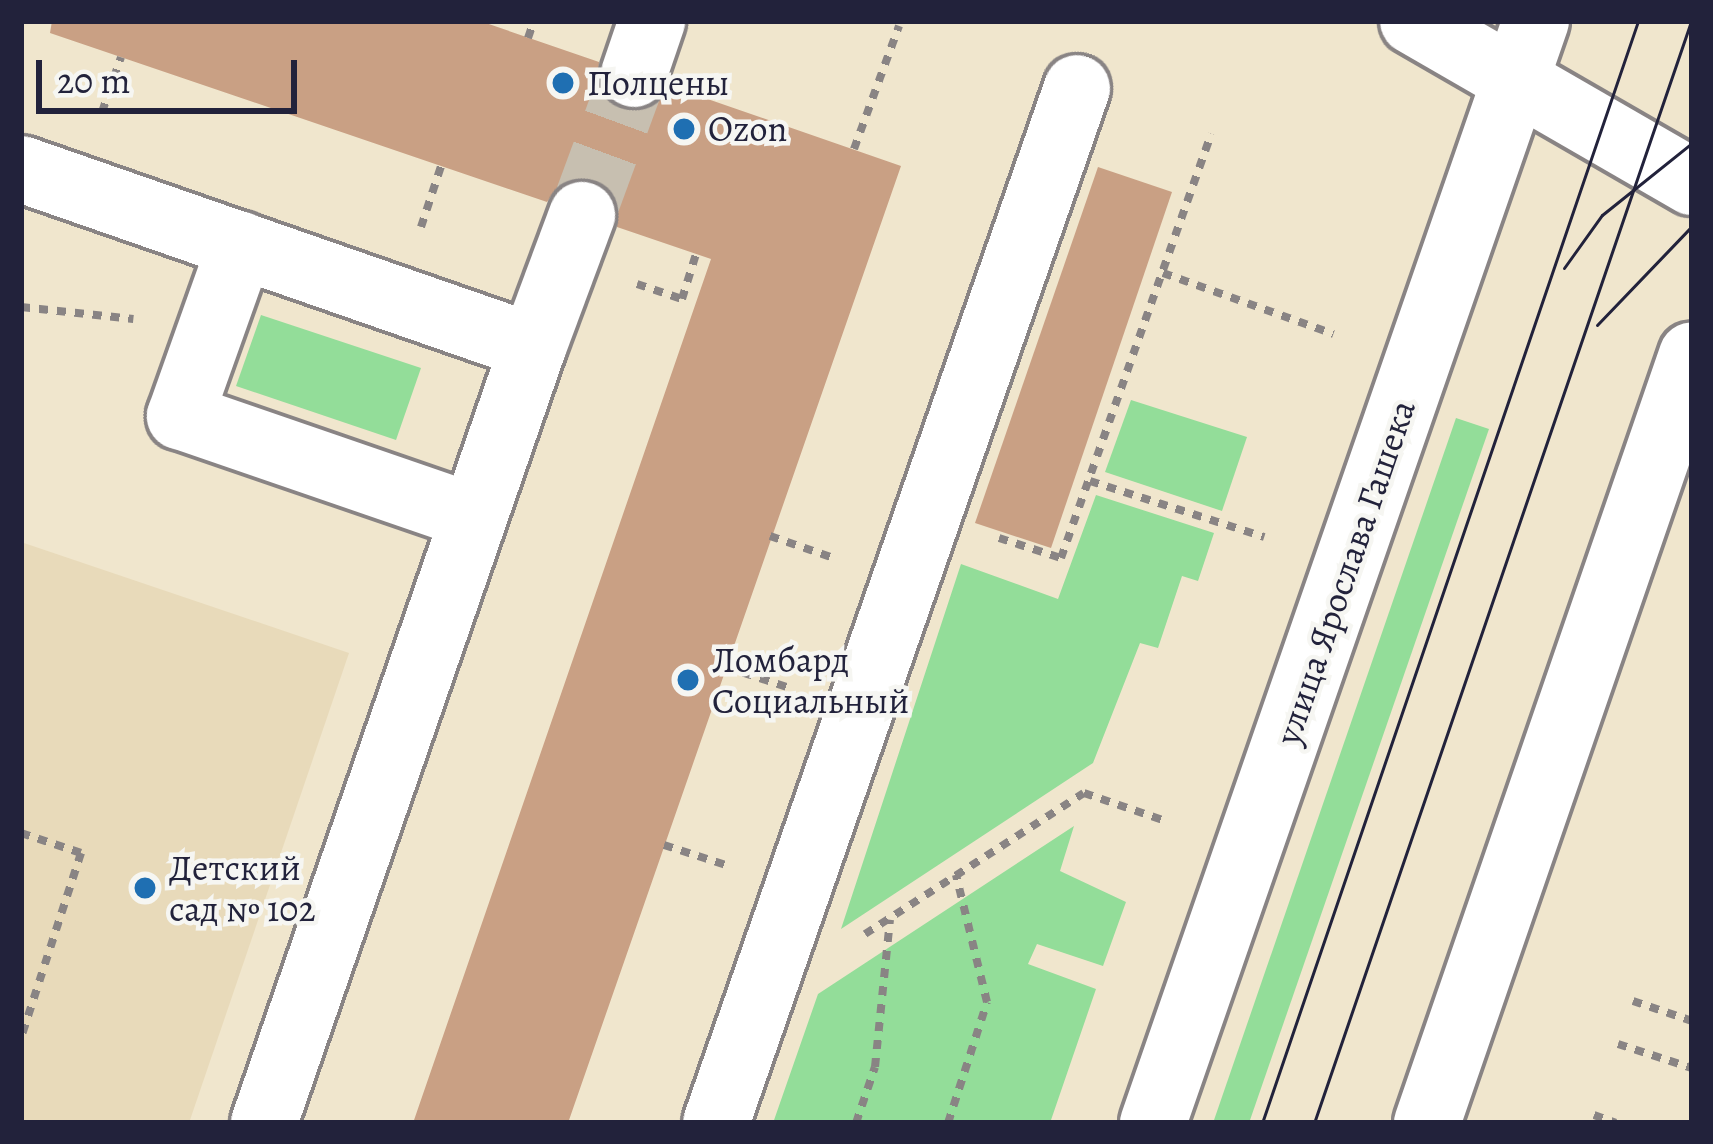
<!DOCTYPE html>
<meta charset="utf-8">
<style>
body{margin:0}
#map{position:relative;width:1713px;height:1144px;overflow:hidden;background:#f0e6cd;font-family:Alegreya,serif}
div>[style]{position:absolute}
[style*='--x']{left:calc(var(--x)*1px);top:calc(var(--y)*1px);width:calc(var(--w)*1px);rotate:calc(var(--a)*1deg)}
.built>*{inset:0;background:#e8daba}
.green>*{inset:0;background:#93dd99}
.building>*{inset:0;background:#c9a084}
.minor-tunnel>*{height:66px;margin-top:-33px;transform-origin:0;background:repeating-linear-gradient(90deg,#c7bfb0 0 66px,transparent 0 99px)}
.path>*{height:8px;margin-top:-4px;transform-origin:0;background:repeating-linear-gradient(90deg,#898484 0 9px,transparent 0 18px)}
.roads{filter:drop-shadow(3px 0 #898484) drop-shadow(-3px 0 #898484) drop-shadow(0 3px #898484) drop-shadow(0 -3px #898484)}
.minor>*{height:66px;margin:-33px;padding:0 33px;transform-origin:33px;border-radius:33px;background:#fff}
.tram>*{height:3px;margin:-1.5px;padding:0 1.5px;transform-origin:1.5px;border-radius:1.5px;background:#22223b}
.dots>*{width:33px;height:33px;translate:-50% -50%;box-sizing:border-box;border:6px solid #f6f6f2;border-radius:50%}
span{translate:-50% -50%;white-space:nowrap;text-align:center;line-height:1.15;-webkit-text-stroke:9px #f6f6f2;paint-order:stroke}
.poi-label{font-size:36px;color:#22223b}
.left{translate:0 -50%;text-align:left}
.street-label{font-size:36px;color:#22223b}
.frame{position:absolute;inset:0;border:24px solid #22223b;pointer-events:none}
.scale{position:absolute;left:36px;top:60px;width:261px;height:54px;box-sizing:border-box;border:6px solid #22223b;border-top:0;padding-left:15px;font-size:36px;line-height:42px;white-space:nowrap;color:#22223b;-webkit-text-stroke:9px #f6f6f2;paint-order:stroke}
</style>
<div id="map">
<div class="built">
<i style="clip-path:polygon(21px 542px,349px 653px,189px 1123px,21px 1123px)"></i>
</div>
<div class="green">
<i style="clip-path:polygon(261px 315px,421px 368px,396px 440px,236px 386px)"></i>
<i style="clip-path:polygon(1131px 400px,1247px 437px,1222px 511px,1105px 472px)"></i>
<i style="clip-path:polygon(1456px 418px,1489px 429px,1249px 1123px,1213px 1123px)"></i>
<i style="clip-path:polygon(1096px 495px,1214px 533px,1198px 581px,1182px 576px,1158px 648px,1140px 643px,1093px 763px,841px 929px,961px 564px,1058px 599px)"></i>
<i style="clip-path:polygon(1074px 826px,1060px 871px,1126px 902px,1103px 966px,1037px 944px,1028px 964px,1096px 989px,1050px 1123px,773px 1123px,818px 994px)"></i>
</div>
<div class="building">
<i style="clip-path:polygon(52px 21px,480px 21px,599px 62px,598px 82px,621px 109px,642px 110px,670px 86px,901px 166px,568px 1123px,413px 1123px,711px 259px,617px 227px,611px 192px,594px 180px,559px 185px,547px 202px,50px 33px)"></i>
<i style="clip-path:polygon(1098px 167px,1172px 192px,1051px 548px,975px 523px)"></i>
</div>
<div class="minor-tunnel">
<i style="--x:582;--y:215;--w:150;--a:-69.8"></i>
</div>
<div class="path">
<i style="--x:528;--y:38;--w:18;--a:-71"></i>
<i style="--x:102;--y:112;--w:58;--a:-70.9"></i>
<i style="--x:854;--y:149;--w:131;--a:-69.9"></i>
<i style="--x:421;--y:227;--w:64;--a:-71.8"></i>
<i style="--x:1163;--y:273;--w:181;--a:19.7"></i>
<i style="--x:637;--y:284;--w:47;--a:18.4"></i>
<i style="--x:682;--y:299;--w:47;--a:-72.7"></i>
<i style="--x:21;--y:307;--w:113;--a:6.1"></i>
<i style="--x:1090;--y:481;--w:183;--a:17.8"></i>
<i style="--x:770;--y:536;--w:65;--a:19"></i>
<i style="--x:999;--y:538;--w:65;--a:17.9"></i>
<i style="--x:1061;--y:558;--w:450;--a:-70.5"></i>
<i style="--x:726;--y:667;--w:64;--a:18.2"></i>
<i style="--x:21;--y:833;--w:63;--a:18.4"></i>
<i style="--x:81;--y:853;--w:194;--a:108"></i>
<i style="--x:664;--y:845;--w:65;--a:17.9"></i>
<i style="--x:865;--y:934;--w:260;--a:-32.8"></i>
<i style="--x:1084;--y:793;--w:87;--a:18.9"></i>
<i style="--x:1633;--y:1001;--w:62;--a:18.7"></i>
<i style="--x:1618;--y:1044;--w:78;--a:18"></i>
<i style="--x:1594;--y:1115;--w:23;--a:20"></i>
<i style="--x:856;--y:1123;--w:59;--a:-71.3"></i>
<i style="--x:875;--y:1067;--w:148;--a:-84.2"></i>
<i style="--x:948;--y:1123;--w:127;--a:-72.1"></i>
<i style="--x:987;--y:1002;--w:131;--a:-103.7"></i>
</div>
<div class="roads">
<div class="minor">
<i style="--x:1413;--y:21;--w:322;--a:30"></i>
<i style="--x:634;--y:74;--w:56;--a:-71.2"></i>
<i style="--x:21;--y:169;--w:542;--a:19.17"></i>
<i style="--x:533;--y:347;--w:821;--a:109.12"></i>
<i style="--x:241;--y:245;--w:182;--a:109.6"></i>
<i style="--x:180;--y:416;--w:310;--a:19"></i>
<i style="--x:533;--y:347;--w:141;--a:-69.6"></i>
<i style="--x:716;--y:1123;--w:1096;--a:-70.77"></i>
<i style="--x:1153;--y:1123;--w:1167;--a:-70.84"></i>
<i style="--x:1427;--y:1123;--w:812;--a:-70.96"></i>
</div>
</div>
<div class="tram">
<i style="--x:1564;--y:268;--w:65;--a:-54.4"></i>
<i style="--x:1602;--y:215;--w:115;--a:-38.7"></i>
<i style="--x:1597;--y:325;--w:137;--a:-46.2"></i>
<i style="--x:1262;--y:1123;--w:1164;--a:-71.16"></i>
<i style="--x:1314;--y:1123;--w:1165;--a:-71.11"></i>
</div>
<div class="dots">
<i style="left:563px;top:83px;background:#1f6fb2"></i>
<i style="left:684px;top:129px;background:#1f6fb2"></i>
<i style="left:688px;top:680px;background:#1f6fb2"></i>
<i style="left:145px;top:888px;background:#1f6fb2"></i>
</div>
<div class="poi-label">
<span class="left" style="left:587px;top:83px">Полцены</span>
<span class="left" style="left:708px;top:129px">Ozon</span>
<span class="left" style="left:712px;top:680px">Ломбард<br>Социальный</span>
<span class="left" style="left:169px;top:888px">Детский<br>сад № 102</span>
</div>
<div class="street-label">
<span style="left:1345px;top:572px;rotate:-71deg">улица Ярослава Гашека</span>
</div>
<div class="frame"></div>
<div class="scale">20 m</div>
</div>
